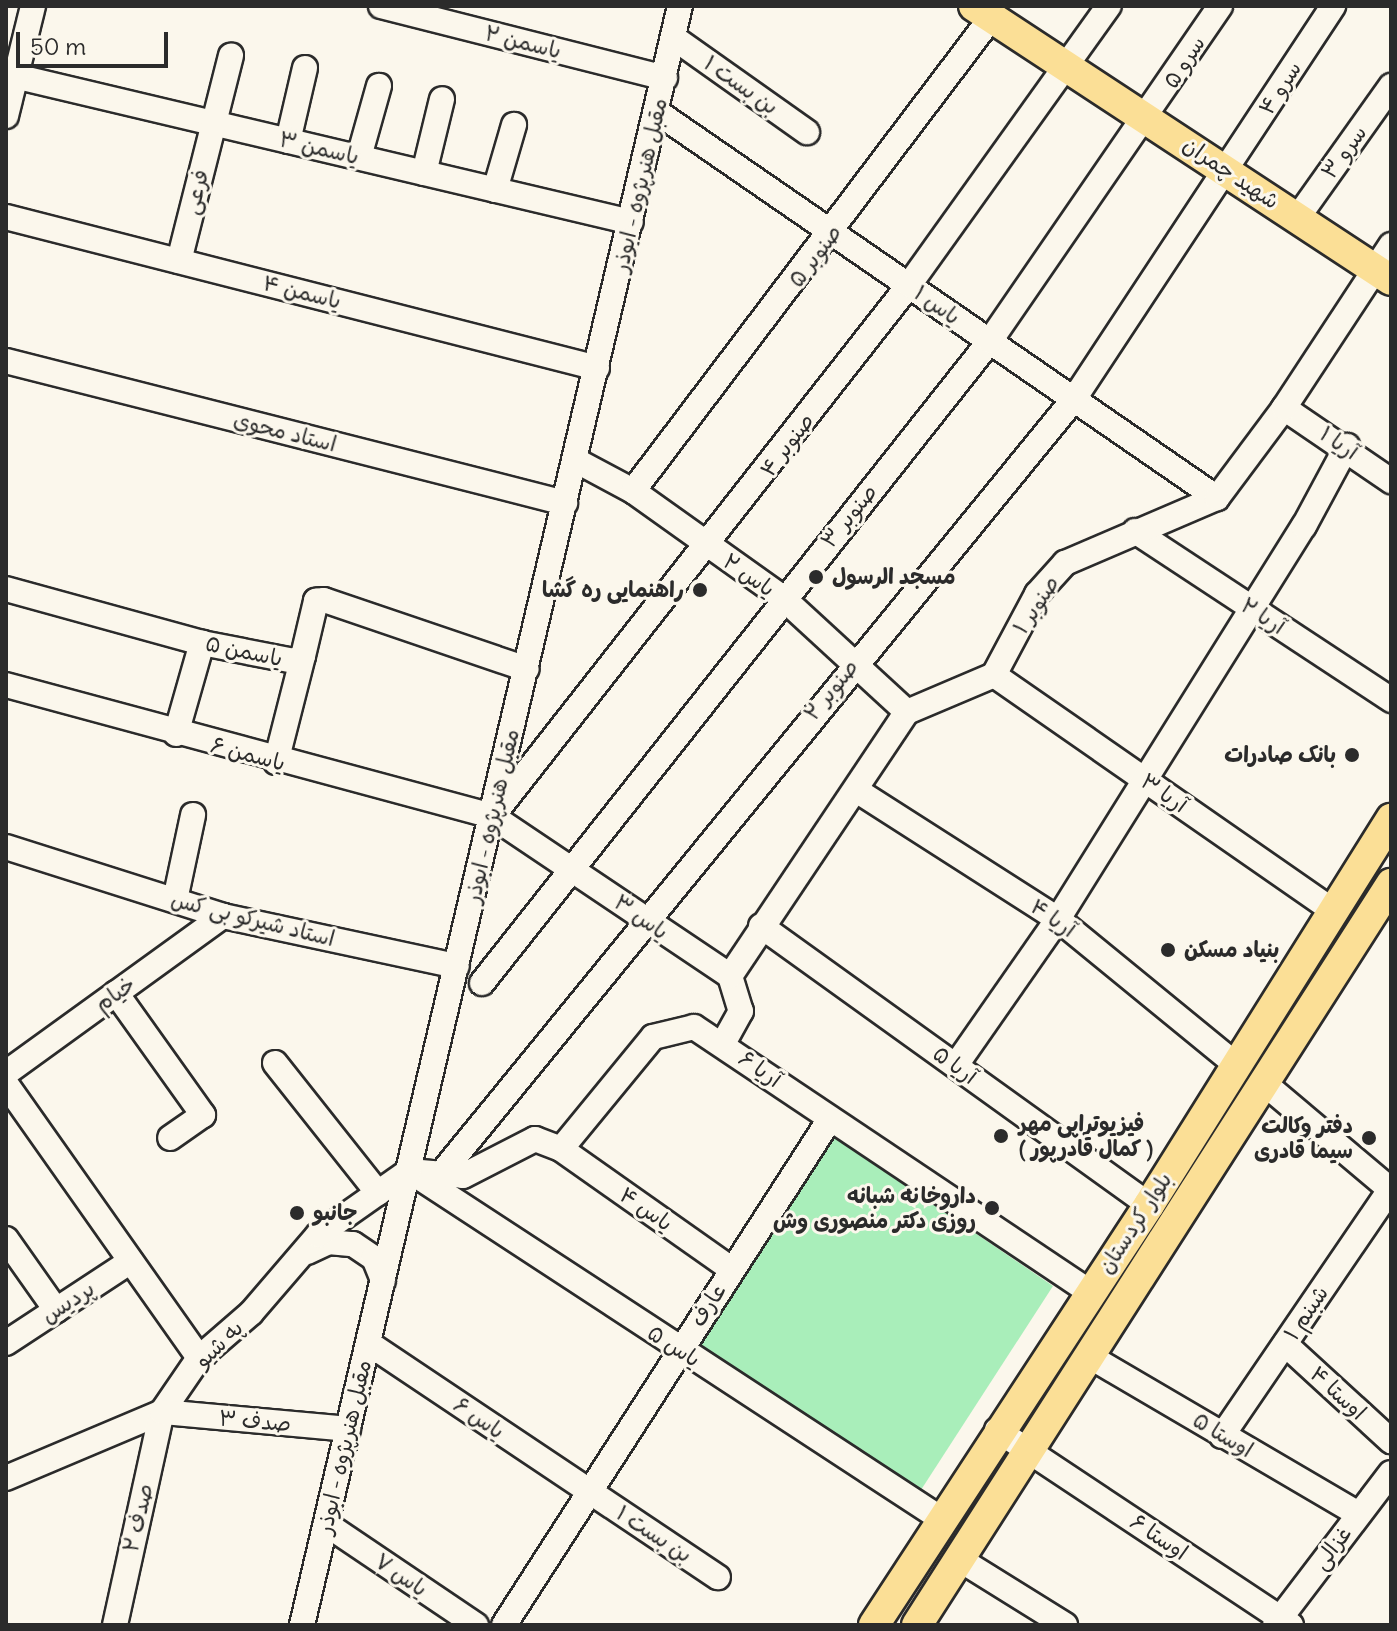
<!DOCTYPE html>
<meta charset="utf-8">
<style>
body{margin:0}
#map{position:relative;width:1397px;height:1631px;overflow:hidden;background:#fbf7ec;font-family:Delius,"Playpen Sans Arabic",sans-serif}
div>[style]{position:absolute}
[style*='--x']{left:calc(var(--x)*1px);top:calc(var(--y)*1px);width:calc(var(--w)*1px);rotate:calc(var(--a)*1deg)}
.green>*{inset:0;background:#a9eeba}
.roads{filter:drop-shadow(2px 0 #2b2b2b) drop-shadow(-2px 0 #2b2b2b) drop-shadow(0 2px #2b2b2b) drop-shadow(0 -2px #2b2b2b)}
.minor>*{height:24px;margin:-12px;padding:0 12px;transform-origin:12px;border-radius:12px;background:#fbf7ec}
.major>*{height:30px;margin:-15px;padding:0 15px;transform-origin:15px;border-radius:15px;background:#fbdf96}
.dots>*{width:22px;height:22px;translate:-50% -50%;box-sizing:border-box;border:4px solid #fbf7ec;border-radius:50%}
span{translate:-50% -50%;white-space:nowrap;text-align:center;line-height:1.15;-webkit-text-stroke:6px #fbf7ec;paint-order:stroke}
.street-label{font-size:22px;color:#2b2b2b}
.poi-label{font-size:22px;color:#2b2b2b;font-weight:700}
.left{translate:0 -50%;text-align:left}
.right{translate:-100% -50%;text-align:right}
.frame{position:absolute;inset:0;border:8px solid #2b2b2b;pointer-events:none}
.scale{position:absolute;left:16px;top:32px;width:152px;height:36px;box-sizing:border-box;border:4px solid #2b2b2b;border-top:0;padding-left:10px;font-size:24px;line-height:28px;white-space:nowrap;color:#2b2b2b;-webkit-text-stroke:6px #fbf7ec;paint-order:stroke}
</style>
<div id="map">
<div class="green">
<i style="clip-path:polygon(834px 1137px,1053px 1286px,919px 1493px,697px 1343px)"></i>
</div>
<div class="roads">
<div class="minor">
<i style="--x:381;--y:6;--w:293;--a:14.2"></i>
<i style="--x:674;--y:38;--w:163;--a:35.3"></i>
<i style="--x:6;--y:74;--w:642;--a:13.32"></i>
<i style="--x:657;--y:112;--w:680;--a:34.58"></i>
<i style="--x:6;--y:116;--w:113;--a:-76.2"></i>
<i style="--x:288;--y:141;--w:75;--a:-76.9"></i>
<i style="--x:359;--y:157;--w:74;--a:-74.3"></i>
<i style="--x:424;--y:173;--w:76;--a:-76.3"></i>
<i style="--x:495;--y:190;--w:68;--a:-73.7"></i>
<i style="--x:6;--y:217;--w:610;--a:14.33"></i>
<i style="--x:1298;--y:217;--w:161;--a:-54.6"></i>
<i style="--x:179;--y:261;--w:212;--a:-75.8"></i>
<i style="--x:6;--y:361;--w:577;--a:14.25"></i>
<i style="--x:1284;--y:408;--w:130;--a:34.3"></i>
<i style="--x:575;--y:460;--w:66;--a:28.1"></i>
<i style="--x:633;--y:491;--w:184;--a:35.5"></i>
<i style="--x:783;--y:598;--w:168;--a:42.6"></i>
<i style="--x:633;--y:491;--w:593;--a:-52.88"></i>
<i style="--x:1135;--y:531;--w:307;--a:33.4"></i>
<i style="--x:6;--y:589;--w:203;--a:15.4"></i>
<i style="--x:202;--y:643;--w:94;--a:11.1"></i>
<i style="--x:294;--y:661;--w:10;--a:-29"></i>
<i style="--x:303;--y:656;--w:57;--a:-76.7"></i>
<i style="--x:316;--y:601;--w:8;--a:-7"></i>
<i style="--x:324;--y:600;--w:214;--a:18.8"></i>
<i style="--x:994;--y:675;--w:414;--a:34.8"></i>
<i style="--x:6;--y:685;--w:503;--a:15.09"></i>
<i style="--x:492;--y:816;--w:287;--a:33.9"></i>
<i style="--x:730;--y:976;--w:37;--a:73"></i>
<i style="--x:741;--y:1011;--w:37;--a:119"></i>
<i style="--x:176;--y:734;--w:95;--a:-74.1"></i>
<i style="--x:276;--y:762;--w:109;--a:-75.7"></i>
<i style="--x:856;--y:790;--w:240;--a:32.6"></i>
<i style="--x:1058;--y:919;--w:229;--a:39.3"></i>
<i style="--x:498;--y:809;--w:666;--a:-51.89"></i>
<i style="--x:909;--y:285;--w:343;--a:-54.4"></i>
<i style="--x:6;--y:847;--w:228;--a:17.6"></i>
<i style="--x:223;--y:916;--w:239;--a:12.1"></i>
<i style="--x:175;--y:900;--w:87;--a:-78"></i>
<i style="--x:761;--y:926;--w:478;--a:35.7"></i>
<i style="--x:730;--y:976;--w:318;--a:-56.2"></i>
<i style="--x:907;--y:712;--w:95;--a:-23"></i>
<i style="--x:994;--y:675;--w:92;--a:-62"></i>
<i style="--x:1037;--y:594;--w:42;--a:-47.9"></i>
<i style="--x:1065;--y:563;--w:165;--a:-23.2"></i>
<i style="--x:1217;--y:498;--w:112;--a:-53.3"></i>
<i style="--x:1284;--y:408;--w:195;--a:-56.7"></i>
<i style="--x:482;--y:983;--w:819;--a:-51.65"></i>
<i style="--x:990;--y:341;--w:406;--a:-55.5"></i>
<i style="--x:116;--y:993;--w:150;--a:54.5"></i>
<i style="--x:203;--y:1115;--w:40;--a:145.1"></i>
<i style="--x:275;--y:1063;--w:166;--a:51.6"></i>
<i style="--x:956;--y:1065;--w:178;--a:-55.1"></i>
<i style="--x:1058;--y:919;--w:464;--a:-58"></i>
<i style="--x:1304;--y:526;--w:91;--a:-61.7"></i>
<i style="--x:6;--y:1073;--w:268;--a:-35.9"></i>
<i style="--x:6;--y:1084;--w:335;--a:54.8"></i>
<i style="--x:1265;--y:1084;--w:165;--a:40.1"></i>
<i style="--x:561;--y:1149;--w:208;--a:35.2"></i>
<i style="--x:409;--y:1171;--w:32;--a:5"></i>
<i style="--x:441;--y:1174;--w:1001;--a:-50.76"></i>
<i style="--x:1074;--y:399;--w:471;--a:-56.6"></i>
<i style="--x:411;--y:1172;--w:632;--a:33.19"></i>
<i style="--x:441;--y:1174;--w:22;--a:5"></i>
<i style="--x:463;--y:1176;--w:81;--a:-27.2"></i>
<i style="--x:535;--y:1139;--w:28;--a:21"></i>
<i style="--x:561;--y:1149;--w:145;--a:-50.6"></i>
<i style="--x:653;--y:1037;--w:42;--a:-13.7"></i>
<i style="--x:694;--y:1027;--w:476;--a:33.8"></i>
<i style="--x:6;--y:1239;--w:87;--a:54.8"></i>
<i style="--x:307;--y:1252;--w:23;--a:-25"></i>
<i style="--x:328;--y:1242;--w:25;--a:5"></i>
<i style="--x:353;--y:1244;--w:25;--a:34"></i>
<i style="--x:374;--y:1258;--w:24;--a:68"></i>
<i style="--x:6;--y:1343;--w:149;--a:-33.3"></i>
<i style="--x:368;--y:1343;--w:421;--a:33.8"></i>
<i style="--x:1285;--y:1344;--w:144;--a:42.5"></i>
<i style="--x:1089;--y:1356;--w:312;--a:30.4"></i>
<i style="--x:997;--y:1430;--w:353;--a:33.6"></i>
<i style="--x:1222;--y:1436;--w:300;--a:-55.7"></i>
<i style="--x:6;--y:1478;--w:169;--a:-22.9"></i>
<i style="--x:162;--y:1412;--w:65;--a:-55.6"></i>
<i style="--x:199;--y:1358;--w:69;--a:-40.9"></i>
<i style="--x:251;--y:1313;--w:103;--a:-49.3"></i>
<i style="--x:318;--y:1235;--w:111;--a:-35.1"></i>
<i style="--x:326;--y:1524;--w:181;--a:34"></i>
<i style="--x:959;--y:1559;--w:125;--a:31.9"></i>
<i style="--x:115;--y:1625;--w:218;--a:-77.6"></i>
<i style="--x:162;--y:1412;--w:187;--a:5.2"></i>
<i style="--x:302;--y:1625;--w:1663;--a:-76.86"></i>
<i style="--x:504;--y:1625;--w:602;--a:-57.21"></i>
<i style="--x:1275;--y:1625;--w:191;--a:-52.7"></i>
</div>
<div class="major">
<i style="--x:974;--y:6;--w:499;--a:33.3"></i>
<i style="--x:874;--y:1625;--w:502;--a:-56.78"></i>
<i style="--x:1149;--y:1205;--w:456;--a:-57.9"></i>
<i style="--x:917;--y:1625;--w:880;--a:-57.39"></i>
</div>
</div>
<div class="dots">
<i style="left:816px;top:577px;background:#2b2b2b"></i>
<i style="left:700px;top:590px;background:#2b2b2b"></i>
<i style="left:1352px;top:755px;background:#2b2b2b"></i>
<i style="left:1168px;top:950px;background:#2b2b2b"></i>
<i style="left:1001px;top:1136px;background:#2b2b2b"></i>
<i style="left:1369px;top:1138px;background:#2b2b2b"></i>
<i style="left:992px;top:1208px;background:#2b2b2b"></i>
<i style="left:297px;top:1213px;background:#2b2b2b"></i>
</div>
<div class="street-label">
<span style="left:523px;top:42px;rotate:14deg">یاسمن ۲</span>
<span style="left:1184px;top:62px;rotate:-57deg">سرو ۵</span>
<span style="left:741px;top:85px;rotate:35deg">بن بست ۱</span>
<span style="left:1280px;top:88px;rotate:-57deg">سرو ۴</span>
<span style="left:319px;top:148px;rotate:13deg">یاسمن ۳</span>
<span style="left:1344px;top:152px;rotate:-54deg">سرو ۳</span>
<span style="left:1231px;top:173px;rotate:34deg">شهید چمران</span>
<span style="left:640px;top:185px;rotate:-77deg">مقبل هنرپژوه - ابوذر</span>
<span style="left:196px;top:192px;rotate:-76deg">فرعی</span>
<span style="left:815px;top:256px;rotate:-53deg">صنوبر ۵</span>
<span style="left:302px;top:292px;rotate:14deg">یاسمن ۴</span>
<span style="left:937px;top:305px;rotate:35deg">یاس ۱</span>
<span style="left:285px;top:432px;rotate:14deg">استاد محوی</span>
<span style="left:1339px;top:443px;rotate:34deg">آریا ۱</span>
<span style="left:787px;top:445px;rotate:-53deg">صنوبر ۴</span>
<span style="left:849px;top:516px;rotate:-51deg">صنوبر ۳</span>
<span style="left:749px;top:575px;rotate:35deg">یاس ۲</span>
<span style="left:1036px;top:605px;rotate:-57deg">صنوبر ۱</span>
<span style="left:1263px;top:616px;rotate:33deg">آریا ۲</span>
<span style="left:244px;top:651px;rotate:12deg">یاسمن ۵</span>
<span style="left:831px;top:690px;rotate:-51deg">صنوبر ۲</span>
<span style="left:248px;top:754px;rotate:15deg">یاسمن ۶</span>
<span style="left:1164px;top:793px;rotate:35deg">آریا ۳</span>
<span style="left:492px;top:816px;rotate:-77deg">مقبل هنرپژوه - ابوذر</span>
<span style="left:641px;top:917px;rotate:35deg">یاس ۳</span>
<span style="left:1053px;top:918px;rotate:35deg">آریا ۴</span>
<span style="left:253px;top:919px;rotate:14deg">استاد شیرکو بی کس</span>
<span style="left:115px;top:994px;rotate:-36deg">خیام</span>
<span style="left:955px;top:1065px;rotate:36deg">آریا ۵</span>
<span style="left:760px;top:1069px;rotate:35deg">آریا ۶</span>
<span style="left:646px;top:1209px;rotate:35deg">یاس ۴</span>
<span style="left:1135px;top:1223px;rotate:-57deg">بلوار کردستان</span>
<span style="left:68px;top:1302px;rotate:-33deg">پردیس</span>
<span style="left:708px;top:1305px;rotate:-57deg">عارف</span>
<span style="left:1306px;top:1313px;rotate:-56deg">شبنم ۱</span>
<span style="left:219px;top:1344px;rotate:-44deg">په شیو</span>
<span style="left:674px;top:1346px;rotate:33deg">یاس ۵</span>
<span style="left:1338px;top:1393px;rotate:43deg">اوستا ۴</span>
<span style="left:479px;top:1418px;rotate:34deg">یاس ۶</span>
<span style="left:255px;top:1421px;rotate:5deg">صدف ۳</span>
<span style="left:1223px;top:1435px;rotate:31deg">اوستا ۵</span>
<span style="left:344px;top:1447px;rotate:-77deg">مقبل هنرپژوه - ابوذر</span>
<span style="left:138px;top:1518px;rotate:-77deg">صدف ۲</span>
<span style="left:654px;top:1534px;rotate:33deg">بن بست ۱</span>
<span style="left:1159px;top:1537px;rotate:34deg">اوستا ۶</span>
<span style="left:1332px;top:1548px;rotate:-53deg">غزالی</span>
<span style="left:401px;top:1575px;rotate:34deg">یاس ۷</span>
</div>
<div class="poi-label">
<span class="left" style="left:832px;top:577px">مسجد الرسول</span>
<span class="right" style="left:684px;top:590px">راهنمایی ره گشا</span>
<span class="right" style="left:1336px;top:755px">بانک صادرات</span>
<span class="left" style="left:1184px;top:950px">بنیاد مسکن</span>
<span class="left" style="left:1019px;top:1136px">فیزیوتراپی مهر<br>( کمال قادرپور )</span>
<span class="right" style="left:1353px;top:1138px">دفتر وکالت<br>سیما قادری</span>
<span class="right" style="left:976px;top:1208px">داروخانه شبانه<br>روزی دکتر منصوری وش</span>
<span class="left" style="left:313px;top:1213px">جانبو</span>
</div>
<div class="frame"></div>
<div class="scale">50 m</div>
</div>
